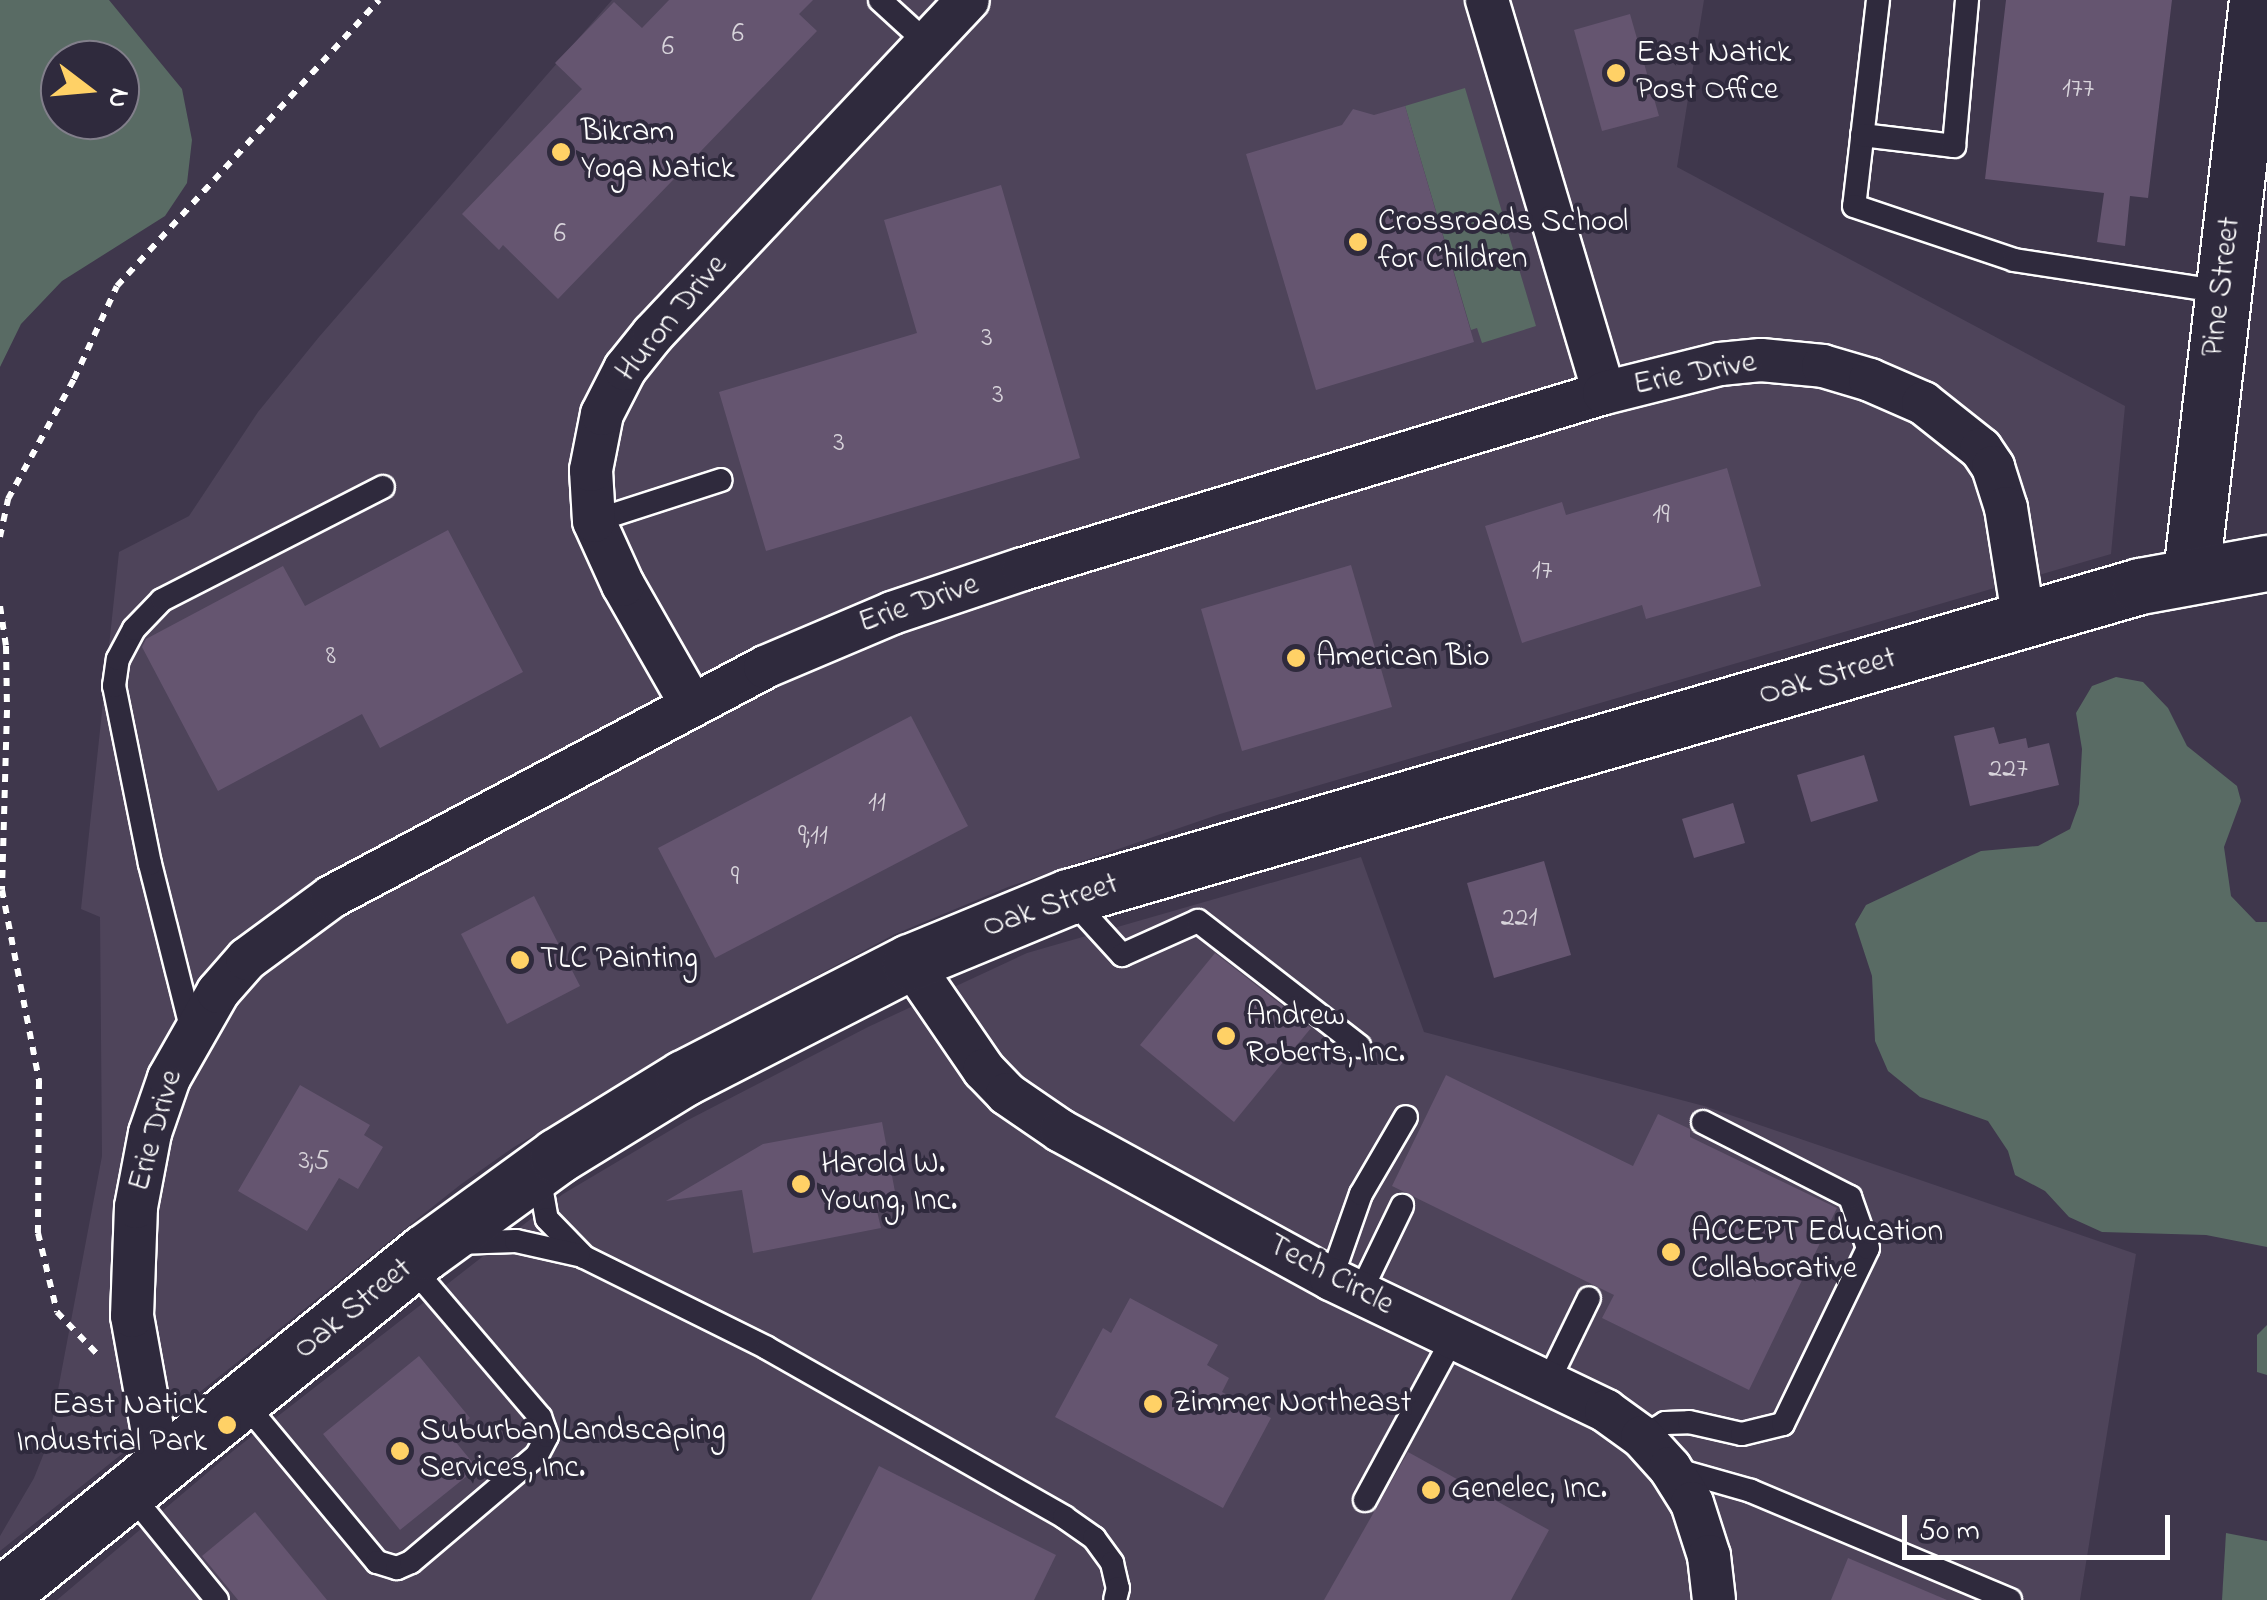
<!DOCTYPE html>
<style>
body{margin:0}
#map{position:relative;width:2267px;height:1600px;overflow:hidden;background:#3f374c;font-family:"Indie Flower",sans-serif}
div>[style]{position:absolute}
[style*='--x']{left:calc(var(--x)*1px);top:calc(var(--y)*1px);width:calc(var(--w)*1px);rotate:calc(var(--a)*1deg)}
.built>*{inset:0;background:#4e445a}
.green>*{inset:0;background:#596b64}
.building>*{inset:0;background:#655570}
.path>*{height:6px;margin-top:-3px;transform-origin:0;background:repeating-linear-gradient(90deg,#fff 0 8px,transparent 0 16px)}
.roads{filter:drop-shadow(2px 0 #fff) drop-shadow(-2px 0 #fff) drop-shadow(0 2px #fff) drop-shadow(0 -2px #fff)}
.service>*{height:22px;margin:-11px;padding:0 11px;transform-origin:11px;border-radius:11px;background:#2f2a3d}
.minor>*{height:42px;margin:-21px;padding:0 21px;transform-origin:21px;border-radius:21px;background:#2f2a3d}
.secondary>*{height:55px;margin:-27.5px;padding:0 27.5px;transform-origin:27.5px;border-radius:27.5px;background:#2f2a3d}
.dots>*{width:28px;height:28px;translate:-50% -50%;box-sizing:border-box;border:5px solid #2f2a3d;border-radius:50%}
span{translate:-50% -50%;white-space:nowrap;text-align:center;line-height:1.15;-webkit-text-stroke:8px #2f2a3d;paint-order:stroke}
.number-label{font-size:28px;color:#d8d4db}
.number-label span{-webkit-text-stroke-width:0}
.poi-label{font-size:32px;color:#fff}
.left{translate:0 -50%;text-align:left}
.right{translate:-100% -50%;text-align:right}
.street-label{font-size:32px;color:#fff}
.north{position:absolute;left:40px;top:40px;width:100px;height:100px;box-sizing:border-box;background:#2f2a3d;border:2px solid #827f8b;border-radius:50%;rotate:106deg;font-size:28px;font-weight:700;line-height:40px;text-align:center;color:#fff}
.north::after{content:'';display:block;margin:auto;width:35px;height:45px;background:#ffd166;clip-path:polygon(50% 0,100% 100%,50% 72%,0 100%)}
.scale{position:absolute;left:1902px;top:1515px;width:268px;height:45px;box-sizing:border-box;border:5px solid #fff;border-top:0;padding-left:12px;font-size:30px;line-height:35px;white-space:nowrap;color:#fff;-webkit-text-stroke:8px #2f2a3d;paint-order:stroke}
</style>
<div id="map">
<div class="built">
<i style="clip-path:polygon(612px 0,1704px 0,1677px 167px,2125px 406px,2111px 554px,1220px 814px,1008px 887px,893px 935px,709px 1033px,514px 1147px,460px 1185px,0 1551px,0 1536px,34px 1478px,48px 1443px,102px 1156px,100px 917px,81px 909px,119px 552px,189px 516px,258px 412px,319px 337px)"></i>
<i style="clip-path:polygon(1361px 857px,1424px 1032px,1704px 1106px,2136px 1254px,2080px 1600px,57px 1600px,233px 1451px,563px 1194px,686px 1121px,868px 1027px,1027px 953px)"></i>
</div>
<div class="green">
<i style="clip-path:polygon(evenodd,0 0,109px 0,182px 89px,192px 140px,187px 183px,165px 216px,62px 281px,21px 324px,0 367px,0 0,60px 60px,120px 60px,120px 120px,60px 120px,60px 60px)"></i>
<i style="clip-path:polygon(1465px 88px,1536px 326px,1482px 343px,1477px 328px,1471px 330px,1405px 106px)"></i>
<i style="clip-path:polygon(2116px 677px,2143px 682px,2168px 708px,2187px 746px,2237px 786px,2241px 801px,2224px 847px,2231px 896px,2256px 922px,2267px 922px,2267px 1247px,2206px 1235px,2102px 1232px,2069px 1217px,2045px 1191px,2015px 1175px,2008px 1151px,1988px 1121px,1920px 1097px,1888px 1071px,1875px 1041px,1872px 976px,1855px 924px,1866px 905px,1981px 851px,2038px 846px,2070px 829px,2079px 804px,2082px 749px,2076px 713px,2092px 686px)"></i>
<i style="clip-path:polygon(2267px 1325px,2267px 1375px,2257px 1372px,2257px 1335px)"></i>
<i style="clip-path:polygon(2226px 1533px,2267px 1541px,2267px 1600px,2222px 1600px)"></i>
</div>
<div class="building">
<i style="clip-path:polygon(669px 0,813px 0,799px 14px,817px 31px,558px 299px,503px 245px,499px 250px,462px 214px,582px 89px,555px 63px,614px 2px,642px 28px)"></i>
<i style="clip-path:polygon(2006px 0,2172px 0,2148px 198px,2130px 196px,2125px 246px,2097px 242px,2104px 193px,1985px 179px)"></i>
<i style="clip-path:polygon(1630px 14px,1659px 116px,1602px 131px,1574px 30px)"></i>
<i style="clip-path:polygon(1405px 106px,1474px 342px,1316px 390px,1246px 154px,1342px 125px,1353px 109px,1374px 115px)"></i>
<i style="clip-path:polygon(1001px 185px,1080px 458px,766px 551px,719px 392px,917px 333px,884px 220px)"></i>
<i style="clip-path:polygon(1727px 468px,1761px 586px,1646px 619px,1642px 605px,1522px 643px,1485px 526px,1562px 502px,1566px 515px)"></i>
<i style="clip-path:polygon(448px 530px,523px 672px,380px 748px,362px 714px,218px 791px,142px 647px,146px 639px,283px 566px,305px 606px)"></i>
<i style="clip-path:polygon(1351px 565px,1392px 707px,1242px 751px,1201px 609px)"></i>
<i style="clip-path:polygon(911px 716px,968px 826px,715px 958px,658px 848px)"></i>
<i style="clip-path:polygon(1994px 727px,1999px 744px,2026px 738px,2028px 748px,2049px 743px,2059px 785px,1970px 806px,1954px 736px)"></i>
<i style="clip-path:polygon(1864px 755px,1878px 801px,1811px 822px,1797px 775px)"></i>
<i style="clip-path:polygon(1733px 803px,1745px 843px,1694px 858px,1682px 819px)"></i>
<i style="clip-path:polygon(1544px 861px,1571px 955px,1494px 978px,1467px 883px)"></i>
<i style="clip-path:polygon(534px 896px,580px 986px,507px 1024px,461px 934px)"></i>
<i style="clip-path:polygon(1215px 953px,1311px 1028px,1234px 1122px,1140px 1045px)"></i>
<i style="clip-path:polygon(1446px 1075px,1633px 1166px,1658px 1114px,1690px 1129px,1690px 1137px,1837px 1208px,1749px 1390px,1602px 1318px,1614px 1295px,1392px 1186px)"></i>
<i style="clip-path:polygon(300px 1085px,370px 1125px,364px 1135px,383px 1147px,358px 1189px,339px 1178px,307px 1231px,238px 1191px)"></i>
<i style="clip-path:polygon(882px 1122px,898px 1208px,877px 1211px,881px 1228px,753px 1253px,742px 1190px,666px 1201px,763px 1144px)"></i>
<i style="clip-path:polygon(1130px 1298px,1218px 1345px,1207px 1365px,1229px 1378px,1222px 1392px,1271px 1418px,1223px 1508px,1055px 1417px,1103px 1328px,1111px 1333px)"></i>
<i style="clip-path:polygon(419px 1356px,470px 1418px,450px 1435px,477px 1468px,400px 1530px,323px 1434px)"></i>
<i style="clip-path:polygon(1408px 1452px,1549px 1530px,1511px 1600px,1324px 1600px)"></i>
<i style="clip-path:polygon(879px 1466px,1056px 1555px,1034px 1600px,811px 1600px)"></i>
<i style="clip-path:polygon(255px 1512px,327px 1600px,238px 1600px,202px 1556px)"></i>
<i style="clip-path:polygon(1848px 1558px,1947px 1600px,1831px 1600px)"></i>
</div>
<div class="path">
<i style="--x:0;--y:537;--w:39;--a:-78"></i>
<i style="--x:8;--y:499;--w:137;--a:-61.2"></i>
<i style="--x:74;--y:379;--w:102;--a:-65.2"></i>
<i style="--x:117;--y:286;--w:388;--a:-47.5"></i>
<i style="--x:0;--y:606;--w:40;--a:81.5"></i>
<i style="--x:6;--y:646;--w:64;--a:89.1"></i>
<i style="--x:7;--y:710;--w:180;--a:91.6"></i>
<i style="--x:2;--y:890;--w:195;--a:79"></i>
<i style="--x:39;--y:1081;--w:152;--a:90.4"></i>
<i style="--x:38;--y:1233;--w:81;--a:76.5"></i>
<i style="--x:57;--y:1312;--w:61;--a:46.3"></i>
</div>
<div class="roads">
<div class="service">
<i style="--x:880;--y:0;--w:64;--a:42.5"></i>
<i style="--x:1878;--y:0;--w:207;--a:96.6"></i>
<i style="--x:1854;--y:206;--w:169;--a:18.6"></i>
<i style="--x:2014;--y:260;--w:210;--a:8.7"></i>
<i style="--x:1862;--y:135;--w:93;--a:6.8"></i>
<i style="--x:1954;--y:146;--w:147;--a:-84.9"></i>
<i style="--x:594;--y:521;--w:133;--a:-17.9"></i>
<i style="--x:1071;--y:899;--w:76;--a:47.7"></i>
<i style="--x:1122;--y:955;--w:83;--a:-24.1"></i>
<i style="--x:1198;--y:921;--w:204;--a:37.8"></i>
<i style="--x:192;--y:1031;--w:172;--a:-104.1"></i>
<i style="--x:150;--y:864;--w:182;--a:-101.4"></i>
<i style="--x:114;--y:686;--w:27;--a:-82"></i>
<i style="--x:118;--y:659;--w:34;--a:-62"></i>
<i style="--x:134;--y:629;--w:40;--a:-46"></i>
<i style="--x:162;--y:600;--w:248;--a:-27.1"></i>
<i style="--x:548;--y:1172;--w:21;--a:107"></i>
<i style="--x:542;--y:1192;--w:27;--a:80"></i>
<i style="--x:547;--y:1219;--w:53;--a:45.8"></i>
<i style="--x:584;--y:1257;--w:204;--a:26.4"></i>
<i style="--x:767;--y:1348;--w:342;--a:29.6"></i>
<i style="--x:1064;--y:1517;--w:37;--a:35"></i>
<i style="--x:1094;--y:1538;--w:31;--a:54"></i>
<i style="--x:1112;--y:1563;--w:26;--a:77"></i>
<i style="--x:1118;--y:1588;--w:12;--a:104"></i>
<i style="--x:457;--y:1243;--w:59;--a:-1.9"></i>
<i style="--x:516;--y:1241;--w:64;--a:12.7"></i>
<i style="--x:1331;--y:1279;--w:90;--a:-70.6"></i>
<i style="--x:1361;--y:1194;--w:89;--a:-59.7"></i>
<i style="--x:1360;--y:1293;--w:97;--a:-64.2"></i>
<i style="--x:1548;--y:1382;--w:93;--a:-64"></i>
<i style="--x:242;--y:1400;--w:211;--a:50.2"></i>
<i style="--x:377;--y:1562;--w:21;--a:17"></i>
<i style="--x:397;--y:1568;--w:15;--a:-23"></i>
<i style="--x:411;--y:1562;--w:165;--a:-40.3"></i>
<i style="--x:537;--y:1455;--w:21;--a:-62"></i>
<i style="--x:547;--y:1436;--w:20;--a:-110"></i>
<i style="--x:540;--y:1417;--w:200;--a:-130.5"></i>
<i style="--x:1642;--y:1437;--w:27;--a:-31"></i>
<i style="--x:1665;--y:1423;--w:24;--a:-2"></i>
<i style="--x:1689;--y:1422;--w:54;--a:12.8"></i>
<i style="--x:1742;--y:1434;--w:42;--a:-13.7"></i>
<i style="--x:1783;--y:1424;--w:195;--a:-64.2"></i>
<i style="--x:1868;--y:1248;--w:54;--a:-109.4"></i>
<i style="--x:1850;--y:1197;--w:165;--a:-153"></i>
<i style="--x:1674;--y:1469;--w:80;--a:15.9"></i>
<i style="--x:1751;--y:1491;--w:281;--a:22.8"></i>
<i style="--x:129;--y:1492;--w:139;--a:50.8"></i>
<i style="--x:1365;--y:1500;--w:184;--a:-61.5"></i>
</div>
<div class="minor">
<i style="--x:1487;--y:0;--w:410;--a:73.4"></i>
<i style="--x:691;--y:704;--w:137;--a:-119.7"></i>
<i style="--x:623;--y:585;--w:70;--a:-114.4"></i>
<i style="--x:594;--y:521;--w:51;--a:-93.4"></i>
<i style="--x:591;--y:470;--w:57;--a:-78.9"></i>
<i style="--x:602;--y:414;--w:51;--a:-62.9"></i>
<i style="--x:625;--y:369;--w:45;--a:-51.3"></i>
<i style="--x:653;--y:334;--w:459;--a:-46.7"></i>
<i style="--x:910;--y:962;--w:131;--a:55.6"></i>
<i style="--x:984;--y:1070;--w:33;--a:46"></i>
<i style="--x:1007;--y:1094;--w:65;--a:34.4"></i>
<i style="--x:1061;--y:1131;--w:308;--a:28.7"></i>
<i style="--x:1331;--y:1279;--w:305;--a:25.6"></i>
<i style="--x:1606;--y:1411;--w:44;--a:35.8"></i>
<i style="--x:1642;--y:1437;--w:42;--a:47.9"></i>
<i style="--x:1670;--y:1468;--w:41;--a:57.8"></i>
<i style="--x:1692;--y:1503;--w:56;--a:72.2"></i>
<i style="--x:1709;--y:1556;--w:44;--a:83.5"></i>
<i style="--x:159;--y:1466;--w:152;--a:-100.2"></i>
<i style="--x:132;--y:1316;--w:109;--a:-87.9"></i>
<i style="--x:136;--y:1207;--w:75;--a:-79.3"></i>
<i style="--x:150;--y:1133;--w:58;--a:-70.9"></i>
<i style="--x:169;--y:1078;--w:99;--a:-60.3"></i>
<i style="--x:218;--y:992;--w:44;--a:-48.7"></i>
<i style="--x:247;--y:959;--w:104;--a:-36.4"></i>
<i style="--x:331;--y:897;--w:491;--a:-27.9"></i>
<i style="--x:765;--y:667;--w:138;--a:-23"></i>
<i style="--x:892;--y:613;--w:138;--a:-18.6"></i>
<i style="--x:1023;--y:569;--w:607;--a:-16.85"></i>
<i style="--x:1604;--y:393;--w:120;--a:-14"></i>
<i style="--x:1720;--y:364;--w:41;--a:-5.6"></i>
<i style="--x:1761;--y:360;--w:62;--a:5.5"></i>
<i style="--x:1823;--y:366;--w:49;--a:16.6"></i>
<i style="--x:1870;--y:380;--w:58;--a:23.5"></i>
<i style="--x:1923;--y:403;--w:74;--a:38.4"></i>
<i style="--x:1981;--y:449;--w:22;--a:56"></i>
<i style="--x:1993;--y:467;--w:43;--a:72.4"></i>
<i style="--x:2006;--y:508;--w:115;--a:81"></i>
</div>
<div class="secondary">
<i style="--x:2191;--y:574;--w:578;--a:-83.44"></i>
<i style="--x:0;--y:1596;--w:547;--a:-38.99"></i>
<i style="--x:425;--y:1252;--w:163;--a:-36"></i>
<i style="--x:557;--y:1156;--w:149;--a:-31.6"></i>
<i style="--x:684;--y:1078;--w:254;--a:-27.2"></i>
<i style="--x:910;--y:962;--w:171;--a:-22.4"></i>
<i style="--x:1068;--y:897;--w:1116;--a:-16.18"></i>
<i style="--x:2140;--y:586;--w:129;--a:-10.3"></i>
</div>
</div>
<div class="dots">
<i style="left:1616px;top:73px;background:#ffd166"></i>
<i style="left:561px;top:152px;background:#ffd166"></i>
<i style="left:1358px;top:242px;background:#ffd166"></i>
<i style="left:1296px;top:658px;background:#ffd166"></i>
<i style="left:520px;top:960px;background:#ffd166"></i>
<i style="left:1226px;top:1036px;background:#ffd166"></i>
<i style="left:801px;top:1184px;background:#ffd166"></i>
<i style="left:1671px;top:1252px;background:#ffd166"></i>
<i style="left:1153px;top:1404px;background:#ffd166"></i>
<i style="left:227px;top:1425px;background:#ffd166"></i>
<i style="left:400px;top:1451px;background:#ffd166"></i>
<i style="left:1431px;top:1490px;background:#ffd166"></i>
</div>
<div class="number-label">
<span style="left:738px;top:35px">6</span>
<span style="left:668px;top:48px">6</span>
<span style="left:2078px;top:90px">177</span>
<span style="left:560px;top:235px">6</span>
<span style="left:987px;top:339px">3</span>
<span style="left:998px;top:396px">3</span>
<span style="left:839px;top:444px">3</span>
<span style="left:1661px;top:516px">19</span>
<span style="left:1542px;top:572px">17</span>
<span style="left:331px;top:657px">8</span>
<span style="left:2008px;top:770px">227</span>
<span style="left:877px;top:804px">11</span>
<span style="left:813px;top:837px">9;11</span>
<span style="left:735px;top:878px">9</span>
<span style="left:1519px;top:919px">221</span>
<span style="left:314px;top:1162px">3;5</span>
</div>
<div class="poi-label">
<span class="left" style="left:1636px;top:73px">East Natick<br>Post Office</span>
<span class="left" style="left:581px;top:152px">Bikram<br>Yoga Natick</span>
<span class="left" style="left:1378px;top:242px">Crossroads School<br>for Children</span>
<span class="left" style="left:1316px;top:658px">American Bio</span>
<span class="left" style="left:540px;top:960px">TLC Painting</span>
<span class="left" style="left:1246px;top:1036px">Andrew<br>Roberts, Inc.</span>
<span class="left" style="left:821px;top:1184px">Harold W.<br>Young, Inc.</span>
<span class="left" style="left:1691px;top:1252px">ACCEPT Education<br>Collaborative</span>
<span class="left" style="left:1173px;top:1404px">Zimmer Northeast</span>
<span class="right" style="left:207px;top:1425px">East Natick<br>Industrial Park</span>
<span class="left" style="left:420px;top:1451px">Suburban Landscaping<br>Services, Inc.</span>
<span class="left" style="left:1451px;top:1490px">Genelec, Inc.</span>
</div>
<div class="street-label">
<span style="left:2223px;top:287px;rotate:-83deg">Pine Street</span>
<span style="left:673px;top:319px;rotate:-50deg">Huron Drive</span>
<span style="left:1695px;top:375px;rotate:-11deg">Erie Drive</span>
<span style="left:919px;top:605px;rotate:-19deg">Erie Drive</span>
<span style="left:1828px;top:678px;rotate:-16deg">Oak Street</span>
<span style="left:1051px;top:907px;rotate:-19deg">Oak Street</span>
<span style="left:157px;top:1131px;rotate:-74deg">Erie Drive</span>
<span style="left:1330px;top:1276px;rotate:28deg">Tech Circle</span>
<span style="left:354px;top:1310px;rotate:-39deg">Oak Street</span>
</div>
<div class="north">N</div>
<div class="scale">50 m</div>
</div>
